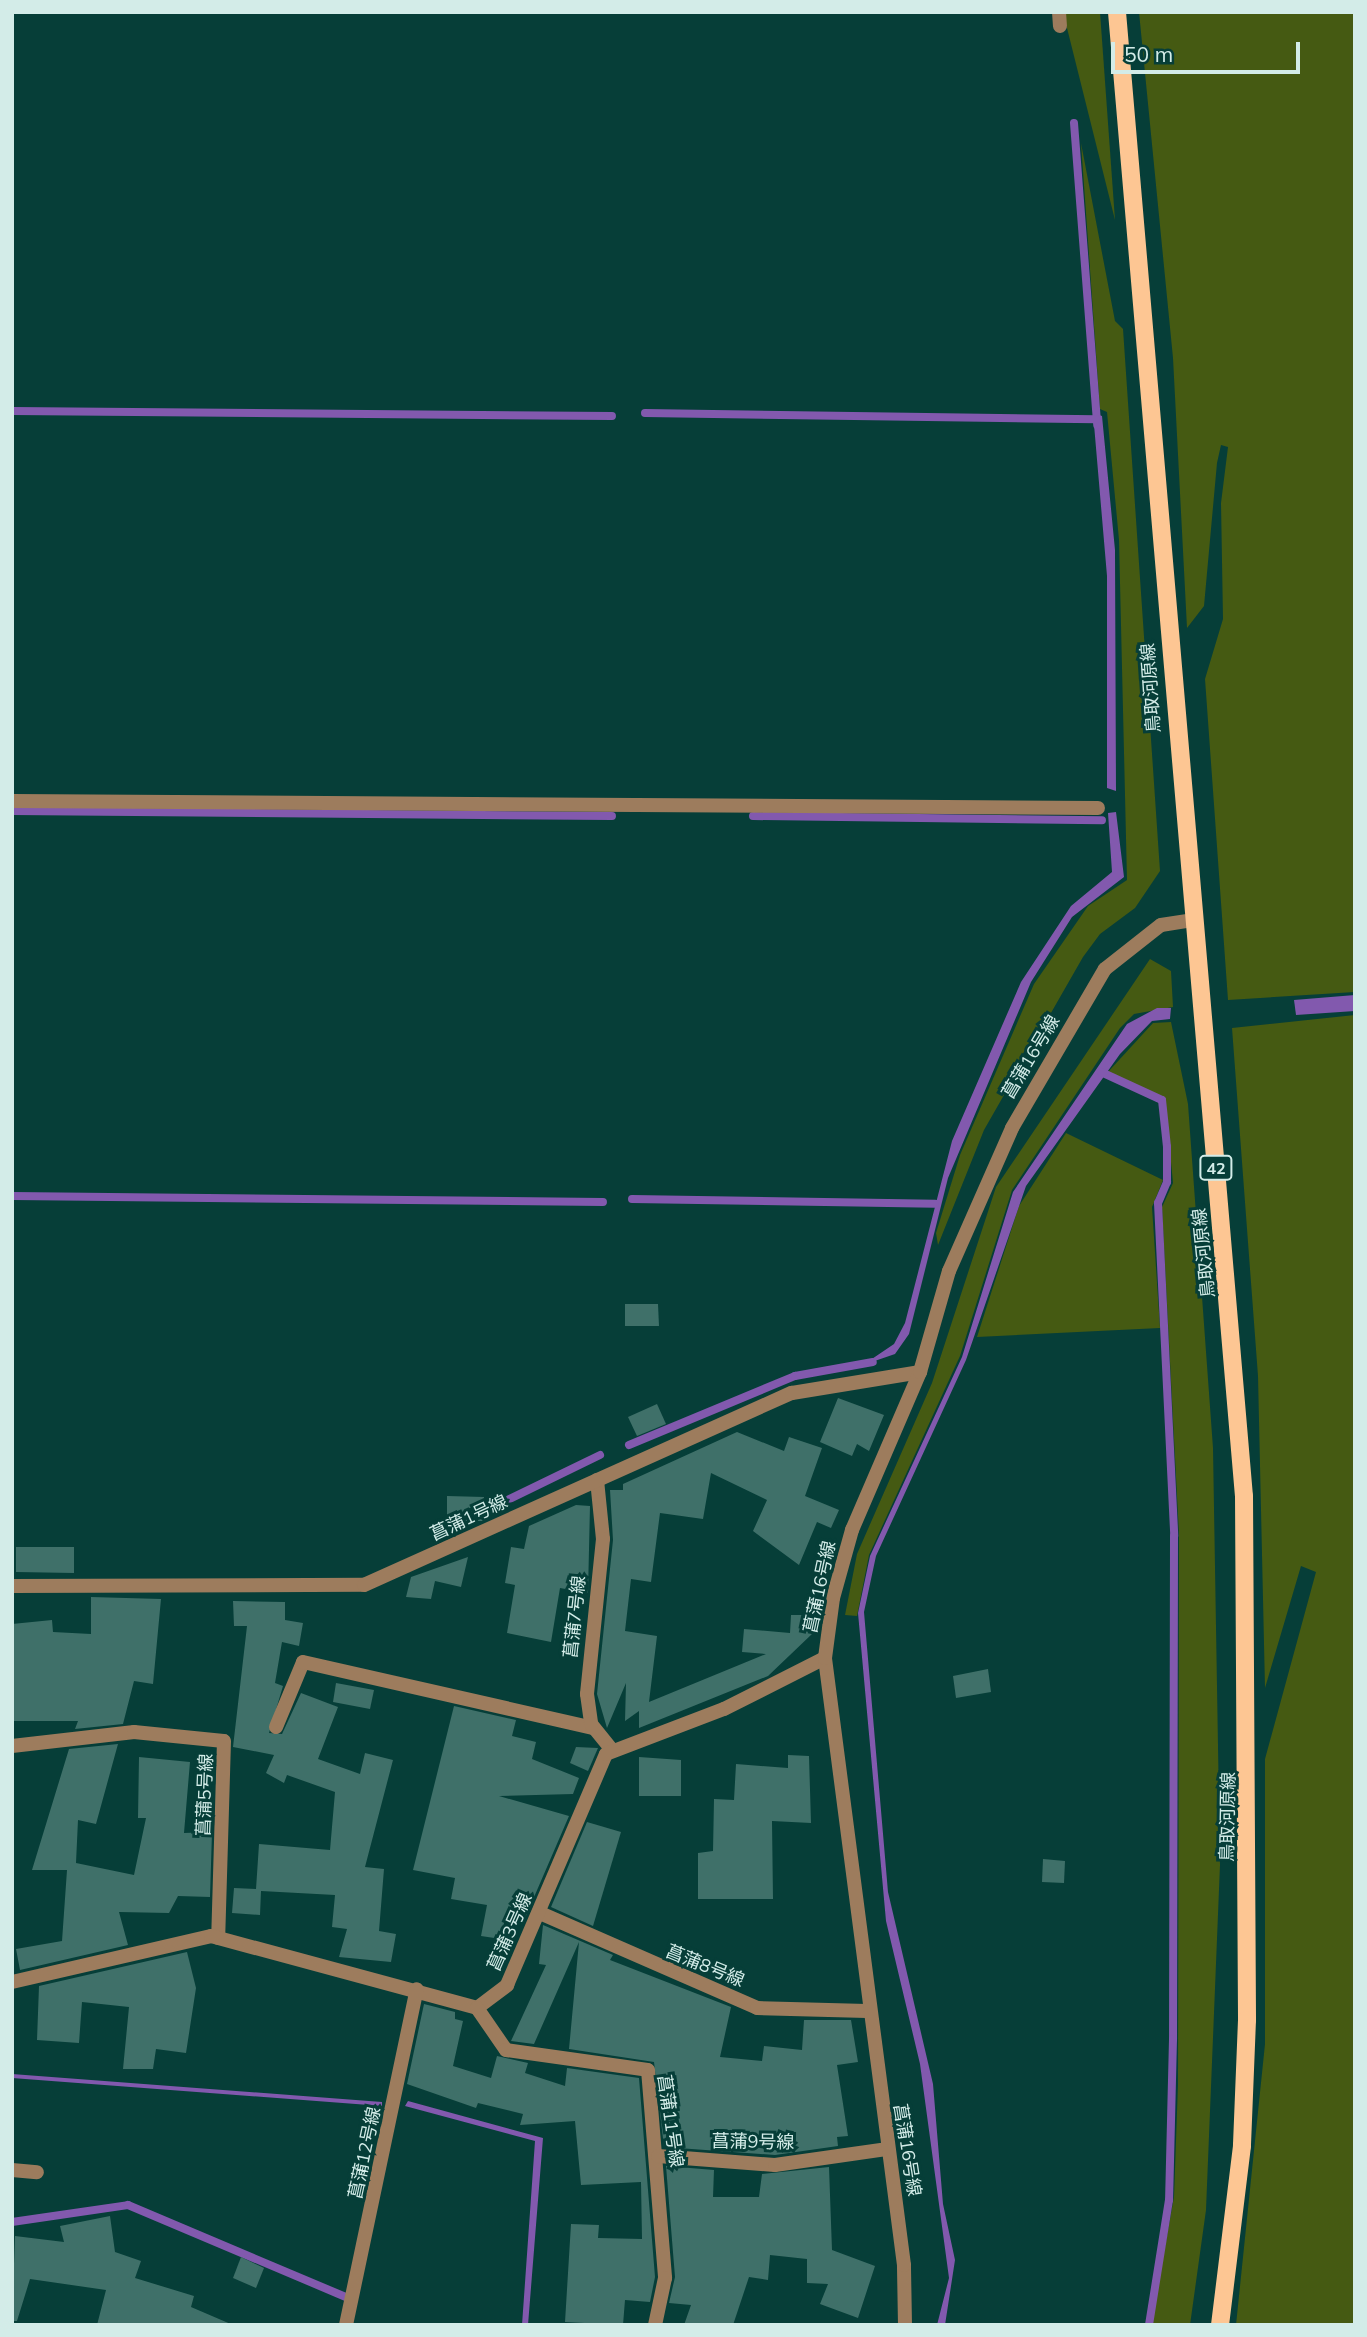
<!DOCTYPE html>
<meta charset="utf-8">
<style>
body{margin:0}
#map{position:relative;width:1367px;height:2337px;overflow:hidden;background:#063e38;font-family:Mulish,"Noto Sans JP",sans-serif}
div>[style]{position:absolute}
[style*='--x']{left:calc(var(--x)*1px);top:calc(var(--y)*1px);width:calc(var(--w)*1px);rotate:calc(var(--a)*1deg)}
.green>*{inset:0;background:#455a12}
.water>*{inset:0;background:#8259ae}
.stream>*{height:8px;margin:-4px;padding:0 4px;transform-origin:4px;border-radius:4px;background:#8259ae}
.building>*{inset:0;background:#3f7069}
.service>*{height:14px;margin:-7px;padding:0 7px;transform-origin:7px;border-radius:7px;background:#9d7c5d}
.minor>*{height:14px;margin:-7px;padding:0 7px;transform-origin:7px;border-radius:7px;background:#9d7c5d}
.primary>*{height:18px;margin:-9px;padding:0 9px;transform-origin:9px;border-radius:9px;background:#fdc693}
span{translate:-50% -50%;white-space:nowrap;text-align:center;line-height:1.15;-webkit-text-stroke:6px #063e38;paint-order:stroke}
.shield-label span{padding:2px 5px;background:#063e38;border:2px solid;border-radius:5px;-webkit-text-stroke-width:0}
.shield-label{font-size:16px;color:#d3ece8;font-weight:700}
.street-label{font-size:18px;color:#d3ece8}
.frame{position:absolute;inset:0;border:14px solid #d3ece8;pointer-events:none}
.scale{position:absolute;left:1111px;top:42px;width:189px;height:32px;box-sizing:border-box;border:4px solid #d3ece8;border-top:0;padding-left:9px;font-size:21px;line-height:24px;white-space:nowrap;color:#d3ece8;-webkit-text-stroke:5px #063e38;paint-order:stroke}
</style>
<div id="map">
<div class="green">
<i style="clip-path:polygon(1064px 12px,1100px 12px,1115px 220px,1065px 20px)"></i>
<i style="clip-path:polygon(1139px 12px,1355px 12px,1355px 992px,1228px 1000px,1205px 679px,1223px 619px,1221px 503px,1228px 447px,1221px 445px,1217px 463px,1204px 606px,1187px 628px,1173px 358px)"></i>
<i style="clip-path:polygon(1081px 143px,1115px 321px,1123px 329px,1160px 871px,1135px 908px,1100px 934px,1083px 957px,984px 1130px,938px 1245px,936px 1233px,960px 1155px,1034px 984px,1088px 906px,1127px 880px,1119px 540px,1107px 412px,1100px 409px)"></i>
<i style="clip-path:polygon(1150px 959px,1171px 971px,1173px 1007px,1134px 1014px,1120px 1028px,1012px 1190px,960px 1356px,869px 1555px,857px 1616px,845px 1615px,857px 1554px,932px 1383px,996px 1187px)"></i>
<i style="clip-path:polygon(1355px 1015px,1355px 2325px,1236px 2325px,1265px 2044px,1265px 1759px,1316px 1572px,1301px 1566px,1265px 1688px,1258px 1376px,1232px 1028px)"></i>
<i style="clip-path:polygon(1171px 1022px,1188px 1104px,1213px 1448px,1220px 1865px,1206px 2210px,1190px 2325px,1151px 2325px,1174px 2197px,1178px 2084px,1179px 1534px,1162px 1207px,1173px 1183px,1165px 1099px,1108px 1072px,1153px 1023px)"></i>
<i style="clip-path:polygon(1066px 1133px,1163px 1180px,1152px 1207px,1160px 1328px,977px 1337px,1019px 1206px)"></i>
</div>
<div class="water">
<i style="clip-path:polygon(1093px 413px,1102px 416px,1115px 550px,1116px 791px,1107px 788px,1107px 576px)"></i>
<i style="clip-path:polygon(1116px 812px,1124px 877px,1072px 917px,1031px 982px,948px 1178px,909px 1334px,895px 1354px,863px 1365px,894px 1344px,905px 1323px,952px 1141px,1021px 982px,1071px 906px,1112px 872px,1108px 813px)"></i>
<i style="clip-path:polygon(1355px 995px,1355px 1011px,1296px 1015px,1294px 1000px)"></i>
<i style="clip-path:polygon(1157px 1008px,1171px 1008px,1170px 1019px,1152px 1021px,1120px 1054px,1026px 1186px,966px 1360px,876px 1556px,864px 1612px,888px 1892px,933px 2084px,943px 2204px,955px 2260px,945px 2325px,937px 2325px,949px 2278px,920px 2064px,886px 1921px,858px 1613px,870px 1556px,962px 1357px,1013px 1192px,1127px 1024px)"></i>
<i style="clip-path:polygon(12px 2074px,382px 2102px,382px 2106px,12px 2078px)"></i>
<i style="clip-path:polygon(408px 2101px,543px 2138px,528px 2325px,522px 2325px,535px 2141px,405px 2106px)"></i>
</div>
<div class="stream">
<i style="--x:1074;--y:123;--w:303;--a:85.6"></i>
<i style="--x:12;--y:411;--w:600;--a:0.48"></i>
<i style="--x:645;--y:413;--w:451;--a:0.8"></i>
<i style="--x:12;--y:811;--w:600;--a:0.48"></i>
<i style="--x:753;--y:816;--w:349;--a:0.7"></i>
<i style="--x:1101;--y:1072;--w:67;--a:24.7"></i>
<i style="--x:1162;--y:1100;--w:47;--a:83.9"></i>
<i style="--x:1167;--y:1147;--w:35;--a:90"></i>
<i style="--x:1167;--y:1182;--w:23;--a:113"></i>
<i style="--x:1158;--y:1203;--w:333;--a:87.2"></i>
<i style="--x:1174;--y:1536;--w:503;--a:90.11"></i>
<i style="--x:1173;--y:2039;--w:161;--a:91.4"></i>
<i style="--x:1169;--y:2200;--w:127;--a:99.1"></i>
<i style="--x:12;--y:1196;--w:591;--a:0.58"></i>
<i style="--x:632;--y:1199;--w:303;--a:0.9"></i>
<i style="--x:629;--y:1445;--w:180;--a:-22.6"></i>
<i style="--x:795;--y:1376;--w:79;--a:-10.2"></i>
<i style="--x:493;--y:1507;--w:119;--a:-25.9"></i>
<i style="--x:12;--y:2222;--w:117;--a:-8.3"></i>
<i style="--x:128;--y:2205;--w:237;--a:22.9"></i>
</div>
<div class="building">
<i style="clip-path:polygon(625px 1304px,658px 1304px,659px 1326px,625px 1326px)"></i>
<i style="clip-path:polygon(838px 1398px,884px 1415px,869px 1451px,857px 1444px,852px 1456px,820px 1442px)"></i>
<i style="clip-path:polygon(657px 1404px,666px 1424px,637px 1436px,628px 1417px)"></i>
<i style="clip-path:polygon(737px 1432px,784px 1451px,789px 1437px,822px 1448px,805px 1496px,839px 1510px,831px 1528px,817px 1522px,799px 1565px,753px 1531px,767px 1500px,711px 1473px,703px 1519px,660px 1513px,651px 1582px,631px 1579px,625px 1631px,657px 1636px,649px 1702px,766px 1654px,742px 1652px,744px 1629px,790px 1633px,791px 1615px,811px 1615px,812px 1634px,768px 1676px,639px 1728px,639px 1711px,625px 1721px,626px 1683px,607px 1728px,597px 1694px,613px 1540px,610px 1490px,623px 1490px,623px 1484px)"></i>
<i style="clip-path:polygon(447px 1496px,484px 1497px,483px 1521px,447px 1521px)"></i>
<i style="clip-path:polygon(576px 1505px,590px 1506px,588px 1593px,560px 1588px,551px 1642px,507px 1633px,515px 1585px,505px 1583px,511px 1547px,524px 1549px,529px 1526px)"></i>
<i style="clip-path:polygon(16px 1547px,74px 1547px,74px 1573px,16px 1572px)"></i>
<i style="clip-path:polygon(468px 1557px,461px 1587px,435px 1581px,431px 1599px,406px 1597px,411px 1577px)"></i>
<i style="clip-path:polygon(91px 1597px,161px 1599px,153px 1684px,134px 1681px,123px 1724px,75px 1729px,78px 1721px,12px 1721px,12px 1624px,52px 1620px,53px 1632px,91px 1634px)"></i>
<i style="clip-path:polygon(233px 1601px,285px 1602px,285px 1620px,303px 1623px,299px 1646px,282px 1642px,275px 1683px,283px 1686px,269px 1733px,282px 1734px,301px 1693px,338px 1707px,318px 1759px,360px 1774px,365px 1753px,393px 1760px,365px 1867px,384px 1869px,379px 1931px,396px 1934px,391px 1962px,339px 1957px,347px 1929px,332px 1927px,335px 1895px,261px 1891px,260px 1915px,232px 1913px,234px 1888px,256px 1889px,259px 1844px,330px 1850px,335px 1792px,287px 1775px,284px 1783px,266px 1773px,274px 1755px,233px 1747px,247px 1626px,234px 1626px)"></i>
<i style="clip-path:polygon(988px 1669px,991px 1692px,956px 1698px,953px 1676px)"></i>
<i style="clip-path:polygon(336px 1683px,374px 1690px,370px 1709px,333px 1702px)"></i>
<i style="clip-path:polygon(454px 1706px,516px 1720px,512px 1736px,536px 1742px,532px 1759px,579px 1778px,573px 1794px,499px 1796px,569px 1816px,522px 1925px,505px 1918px,501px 1939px,481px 1936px,487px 1905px,451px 1899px,455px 1878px,413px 1870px)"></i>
<i style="clip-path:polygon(118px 1744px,96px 1824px,78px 1820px,76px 1863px,134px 1875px,146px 1818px,138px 1818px,139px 1757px,190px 1762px,184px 1833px,212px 1832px,210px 1897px,178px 1896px,169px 1913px,119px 1912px,128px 1945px,20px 1970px,16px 1949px,62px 1941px,67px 1870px,32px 1870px,69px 1749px)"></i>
<i style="clip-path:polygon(576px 1747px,598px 1748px,588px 1771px,570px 1763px)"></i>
<i style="clip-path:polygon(788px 1755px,809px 1756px,811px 1823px,772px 1821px,773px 1899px,698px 1899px,698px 1853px,713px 1851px,714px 1799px,734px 1800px,736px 1764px,788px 1768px)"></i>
<i style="clip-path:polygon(639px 1757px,681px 1760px,681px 1796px,639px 1796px)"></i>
<i style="clip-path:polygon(587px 1822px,621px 1832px,593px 1926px,551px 1907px)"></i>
<i style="clip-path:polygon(1043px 1859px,1065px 1861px,1064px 1883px,1042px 1882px)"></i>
<i style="clip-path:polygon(543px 1925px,613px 1955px,610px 1960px,731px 2007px,720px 2057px,762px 2061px,764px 2046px,802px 2050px,804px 2020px,851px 2020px,858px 2062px,837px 2065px,848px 2136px,837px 2137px,838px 2146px,775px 2155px,664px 2147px,654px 2062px,569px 2049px,579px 1942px,534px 2044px,511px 2041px,546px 1965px,539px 1964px)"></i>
<i style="clip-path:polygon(187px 1952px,196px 1988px,186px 2053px,156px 2049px,153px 2069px,123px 2069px,129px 2007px,82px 2002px,79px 2043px,37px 2040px,39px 1986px)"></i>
<i style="clip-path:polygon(424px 2004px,455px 2012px,455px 2019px,463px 2021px,453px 2066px,491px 2078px,497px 2056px,528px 2063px,525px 2073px,565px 2086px,567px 2068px,639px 2078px,655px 2277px,650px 2302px,625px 2300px,623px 2325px,565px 2322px,571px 2224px,599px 2225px,598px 2238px,642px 2239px,641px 2182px,581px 2185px,575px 2121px,520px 2125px,523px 2114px,478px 2103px,476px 2108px,407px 2084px)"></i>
<i style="clip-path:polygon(666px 2166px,714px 2170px,713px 2197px,759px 2197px,762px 2174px,829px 2167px,832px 2250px,875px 2266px,858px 2318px,820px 2304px,828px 2284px,807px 2283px,807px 2259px,770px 2255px,768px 2280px,749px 2277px,733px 2325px,684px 2325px,691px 2305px,669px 2303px,675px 2277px)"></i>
<i style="clip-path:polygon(110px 2216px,115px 2252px,141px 2261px,135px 2278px,194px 2296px,191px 2307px,233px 2325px,97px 2325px,106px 2290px,30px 2279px,17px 2321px,12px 2321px,15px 2236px,64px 2242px,60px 2226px)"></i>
<i style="clip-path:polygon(241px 2257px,264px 2268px,256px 2288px,233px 2278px)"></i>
</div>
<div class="service">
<i style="--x:276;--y:1727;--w:70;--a:-67.4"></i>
<i style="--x:303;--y:1662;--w:297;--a:12.8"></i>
<i style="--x:12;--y:2170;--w:25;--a:5"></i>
</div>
<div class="minor">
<i style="--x:1059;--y:12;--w:14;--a:86"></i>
<i style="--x:12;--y:801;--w:1086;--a:0.37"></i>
<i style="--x:597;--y:1480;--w:59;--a:84.2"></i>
<i style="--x:603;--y:1539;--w:156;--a:95.9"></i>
<i style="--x:587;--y:1694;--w:30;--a:82"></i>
<i style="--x:591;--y:1724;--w:33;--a:51"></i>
<i style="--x:12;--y:1586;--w:352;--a:-0.2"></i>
<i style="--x:364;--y:1585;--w:469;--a:-24.2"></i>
<i style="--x:792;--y:1393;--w:130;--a:-9.3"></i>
<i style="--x:12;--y:1746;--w:123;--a:-6.5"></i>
<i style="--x:134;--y:1732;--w:90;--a:5.7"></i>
<i style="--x:224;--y:1741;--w:197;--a:91.7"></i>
<i style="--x:540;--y:1913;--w:237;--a:23.6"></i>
<i style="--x:757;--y:2008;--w:110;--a:1.6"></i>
<i style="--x:12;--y:1982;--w:204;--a:-13"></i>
<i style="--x:211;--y:1936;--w:276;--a:15.1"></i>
<i style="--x:477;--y:2008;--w:38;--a:-37"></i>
<i style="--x:507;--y:1985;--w:251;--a:-66.8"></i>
<i style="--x:606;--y:1754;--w:126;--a:-20.9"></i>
<i style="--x:724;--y:1709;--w:113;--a:-26.8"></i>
<i style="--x:477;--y:2008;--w:51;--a:55.4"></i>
<i style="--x:506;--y:2050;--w:143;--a:8"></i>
<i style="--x:648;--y:2070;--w:209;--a:85.3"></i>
<i style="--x:665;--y:2278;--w:48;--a:102"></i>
<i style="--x:658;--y:2156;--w:117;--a:4.4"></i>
<i style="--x:775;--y:2165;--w:114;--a:-8.1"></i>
<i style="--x:346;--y:2325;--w:343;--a:-78.1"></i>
<i style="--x:905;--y:2325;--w:60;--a:-91"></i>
<i style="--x:904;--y:2265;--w:612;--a:-97.42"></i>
<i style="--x:825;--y:1658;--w:61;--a:-82.4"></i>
<i style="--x:833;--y:1598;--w:71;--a:-74.4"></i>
<i style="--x:852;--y:1530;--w:172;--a:-66.7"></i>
<i style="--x:920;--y:1372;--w:105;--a:-74"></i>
<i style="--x:949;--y:1271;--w:156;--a:-66.2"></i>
<i style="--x:1012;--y:1128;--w:184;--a:-59.7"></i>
<i style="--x:1105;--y:969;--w:71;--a:-38.2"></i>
<i style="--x:1161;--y:925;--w:30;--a:-9"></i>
</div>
<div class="primary">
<i style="--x:1117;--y:12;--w:1489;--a:85.11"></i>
<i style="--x:1244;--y:1496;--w:524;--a:89.67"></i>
<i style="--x:1247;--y:2020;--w:126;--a:92.3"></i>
<i style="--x:1242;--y:2146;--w:180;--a:97"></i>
</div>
<div class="shield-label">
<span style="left:1216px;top:1168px">42</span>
</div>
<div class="street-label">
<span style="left:1151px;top:688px;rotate:-94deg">鳥取河原線</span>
<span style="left:1031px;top:1057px;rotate:-59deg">菖蒲16号線</span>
<span style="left:1204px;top:1253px;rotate:-96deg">鳥取河原線</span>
<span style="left:469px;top:1518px;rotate:-25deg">菖蒲1号線</span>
<span style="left:820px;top:1587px;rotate:-78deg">菖蒲16号線</span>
<span style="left:575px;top:1617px;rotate:-84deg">菖蒲7号線</span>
<span style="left:205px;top:1795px;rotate:-88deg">菖蒲5号線</span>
<span style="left:1228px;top:1817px;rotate:-89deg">鳥取河原線</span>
<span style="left:510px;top:1932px;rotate:-66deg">菖蒲3号線</span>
<span style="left:705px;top:1966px;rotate:22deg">菖蒲8号線</span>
<span style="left:670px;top:2121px;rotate:82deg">菖蒲11号線</span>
<span style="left:753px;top:2142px;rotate:1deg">菖蒲9号線</span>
<span style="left:907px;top:2150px;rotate:81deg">菖蒲16号線</span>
<span style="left:365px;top:2153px;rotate:-78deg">菖蒲12号線</span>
</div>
<div class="frame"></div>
<div class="scale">50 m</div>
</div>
